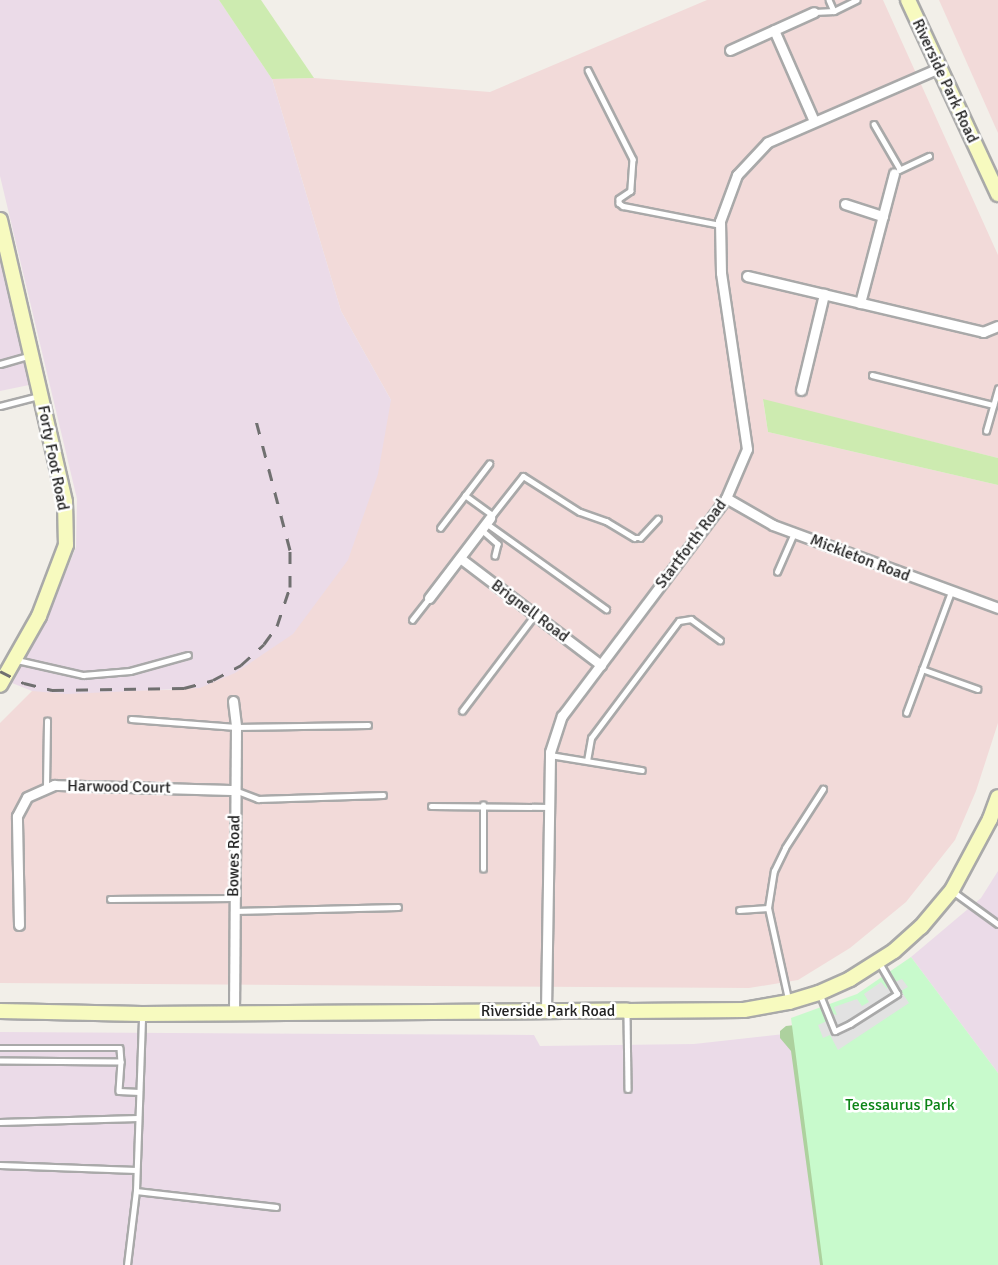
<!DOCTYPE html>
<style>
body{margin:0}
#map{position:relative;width:998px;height:1265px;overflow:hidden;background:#f2efe9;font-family:Signika,sans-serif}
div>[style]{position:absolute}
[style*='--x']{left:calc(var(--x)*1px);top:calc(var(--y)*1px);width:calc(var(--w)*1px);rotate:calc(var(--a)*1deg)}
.commercial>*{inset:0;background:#f2dad9}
.industrial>*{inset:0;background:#ebdbe8}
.grass>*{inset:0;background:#cdebb0}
.forest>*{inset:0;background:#add19e}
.park>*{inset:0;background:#c8facc}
.parking>*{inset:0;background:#e2e2e2}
.roads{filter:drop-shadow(2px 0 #a9a9a9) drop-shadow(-2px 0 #a9a9a9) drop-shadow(0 2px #a9a9a9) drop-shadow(0 -2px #a9a9a9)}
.lane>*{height:4.5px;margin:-2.25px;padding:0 2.25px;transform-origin:2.25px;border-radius:2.25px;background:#fff}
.street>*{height:9px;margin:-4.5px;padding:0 4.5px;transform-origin:4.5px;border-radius:4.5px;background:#fff}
.secondary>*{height:14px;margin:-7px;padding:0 7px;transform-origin:7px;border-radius:7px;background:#f7fabf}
.rail>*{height:3px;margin-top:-1.5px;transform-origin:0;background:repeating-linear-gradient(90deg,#707070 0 12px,transparent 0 24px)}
span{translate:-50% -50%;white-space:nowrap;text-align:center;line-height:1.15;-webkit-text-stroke:5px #fff;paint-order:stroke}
.street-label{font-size:16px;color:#222}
.park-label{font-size:16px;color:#0c8416}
</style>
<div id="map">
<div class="commercial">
<i style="clip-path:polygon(707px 0,883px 0,998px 255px,998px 458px,763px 400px,768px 432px,998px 485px,998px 723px,976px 791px,955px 840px,906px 902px,850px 948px,798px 980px,749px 988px,0 983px,0 723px,32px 691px,173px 690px,391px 400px,341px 311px,272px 79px,314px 78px,490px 92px)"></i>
<i style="clip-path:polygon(939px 0,998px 0,998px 133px)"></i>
</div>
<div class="industrial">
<i style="clip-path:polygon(0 0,219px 0,272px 79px,341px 311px,391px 400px,378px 474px,348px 560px,293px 634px,235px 673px,200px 688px,67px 694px,32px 691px,12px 683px,45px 623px,76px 547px,77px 499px,0 176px)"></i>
<i style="clip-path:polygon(0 260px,29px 385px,0 391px)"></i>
<i style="clip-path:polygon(998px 871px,998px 1073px,911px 957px,981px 898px)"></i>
<i style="clip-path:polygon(0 1032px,534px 1035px,540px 1046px,694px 1044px,793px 1033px,823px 1265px,0 1265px)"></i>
</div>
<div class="grass">
<i style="clip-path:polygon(219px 0,261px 0,314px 78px,272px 79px)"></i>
<i style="clip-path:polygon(763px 399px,998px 458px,998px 485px,768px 432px)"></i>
</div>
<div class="forest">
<i style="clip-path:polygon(795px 1025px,837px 1265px,820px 1265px,791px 1051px,780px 1038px,780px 1031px,786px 1026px)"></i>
</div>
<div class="park">
<i style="clip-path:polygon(911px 957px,998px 1073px,998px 1265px,823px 1265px,791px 1018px,857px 994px)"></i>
</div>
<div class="parking">
<i style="clip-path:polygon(890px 974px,895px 982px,902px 979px,908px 987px,901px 991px,909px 1003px,838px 1050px,830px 1035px,823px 1038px,818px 1025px,827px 1021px,823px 1010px,830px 1008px,833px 1014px,837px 1015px,834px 1007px,857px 999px,862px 1006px,869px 1002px,864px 994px,881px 982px,887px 989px,888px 984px,885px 978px)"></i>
</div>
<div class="roads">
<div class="lane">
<i style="--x:829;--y:0;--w:12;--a:66"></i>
<i style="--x:814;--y:12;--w:20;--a:-3"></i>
<i style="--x:834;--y:11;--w:25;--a:-26"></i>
<i style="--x:588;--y:70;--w:100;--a:63.2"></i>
<i style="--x:633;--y:159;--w:32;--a:94"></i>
<i style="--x:631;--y:191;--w:14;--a:146"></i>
<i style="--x:619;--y:199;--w:4;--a:90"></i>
<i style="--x:619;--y:203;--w:5;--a:37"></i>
<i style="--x:623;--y:206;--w:100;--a:11"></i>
<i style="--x:874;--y:124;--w:52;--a:60"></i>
<i style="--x:899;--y:170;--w:33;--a:-25"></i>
<i style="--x:0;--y:364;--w:29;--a:-16"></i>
<i style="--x:872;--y:375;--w:125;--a:13.9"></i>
<i style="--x:0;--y:406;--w:40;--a:-14.4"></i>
<i style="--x:986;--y:431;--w:44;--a:-74.1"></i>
<i style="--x:465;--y:495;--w:34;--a:36"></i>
<i style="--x:490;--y:518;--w:53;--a:-51.8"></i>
<i style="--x:523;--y:476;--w:67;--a:32.3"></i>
<i style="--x:580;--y:512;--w:28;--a:19"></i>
<i style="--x:606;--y:521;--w:33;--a:31"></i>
<i style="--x:634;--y:538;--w:6;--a:0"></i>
<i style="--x:640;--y:538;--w:26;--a:-47"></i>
<i style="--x:486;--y:523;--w:148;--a:35.6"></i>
<i style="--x:440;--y:528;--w:81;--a:-52.6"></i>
<i style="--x:482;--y:530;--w:21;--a:41"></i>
<i style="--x:498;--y:544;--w:12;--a:104"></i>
<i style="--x:777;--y:572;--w:43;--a:-66.4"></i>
<i style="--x:412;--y:620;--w:28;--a:-52"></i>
<i style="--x:17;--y:660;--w:68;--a:12.8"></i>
<i style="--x:83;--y:675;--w:47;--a:-4.9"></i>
<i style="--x:130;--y:671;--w:60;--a:-15.4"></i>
<i style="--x:922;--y:669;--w:59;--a:19.7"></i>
<i style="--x:462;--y:711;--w:121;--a:-52.8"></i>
<i style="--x:906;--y:713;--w:129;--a:-69.6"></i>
<i style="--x:131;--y:719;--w:105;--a:4.4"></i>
<i style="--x:236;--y:727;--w:132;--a:-0.9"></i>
<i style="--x:550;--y:755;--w:93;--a:9.3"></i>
<i style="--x:587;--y:761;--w:23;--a:-80"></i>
<i style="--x:591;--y:738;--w:146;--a:-53.1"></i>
<i style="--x:679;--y:621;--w:12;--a:-9"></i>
<i style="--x:691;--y:619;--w:36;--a:36"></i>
<i style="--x:46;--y:787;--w:66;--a:-89.1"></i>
<i style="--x:235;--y:790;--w:25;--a:21"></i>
<i style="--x:258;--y:799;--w:125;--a:-1.8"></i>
<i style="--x:431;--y:806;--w:120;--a:0.5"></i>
<i style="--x:483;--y:869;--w:64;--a:-90"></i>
<i style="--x:954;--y:892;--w:54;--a:36"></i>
<i style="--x:110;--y:899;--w:124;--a:-0.5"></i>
<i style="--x:739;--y:910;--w:29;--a:-4"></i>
<i style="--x:234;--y:911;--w:164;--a:-1.4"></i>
<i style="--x:820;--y:994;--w:40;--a:68"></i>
<i style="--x:835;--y:1031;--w:17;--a:-25"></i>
<i style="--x:850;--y:1024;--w:56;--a:-32.6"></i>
<i style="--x:897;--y:994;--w:34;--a:-120"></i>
<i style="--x:788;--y:999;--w:93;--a:-102.4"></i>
<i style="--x:768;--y:908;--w:37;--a:-81"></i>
<i style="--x:774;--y:871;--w:25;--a:-64"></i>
<i style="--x:785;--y:848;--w:70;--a:-57.2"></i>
<i style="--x:627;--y:1014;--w:75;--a:89.2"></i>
<i style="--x:0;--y:1048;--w:120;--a:0"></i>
<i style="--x:120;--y:1048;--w:14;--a:86"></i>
<i style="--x:121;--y:1062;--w:121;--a:-179.5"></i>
<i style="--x:121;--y:1062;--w:29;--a:94"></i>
<i style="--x:119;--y:1091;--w:20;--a:3"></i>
<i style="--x:0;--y:1122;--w:138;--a:-1.7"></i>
<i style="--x:0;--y:1165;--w:136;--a:2.1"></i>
<i style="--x:136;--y:1191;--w:141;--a:6.5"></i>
<i style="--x:127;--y:1265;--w:75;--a:-83.1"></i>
<i style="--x:136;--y:1191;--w:175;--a:-88"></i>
</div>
<div class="street">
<i style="--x:774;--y:30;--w:99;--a:66.3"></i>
<i style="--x:730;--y:50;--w:92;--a:-24.3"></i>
<i style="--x:845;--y:204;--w:40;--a:18"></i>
<i style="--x:747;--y:276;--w:243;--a:13.3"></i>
<i style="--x:983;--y:332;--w:16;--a:-22"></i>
<i style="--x:860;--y:303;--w:134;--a:-75.3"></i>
<i style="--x:801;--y:390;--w:99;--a:-76.5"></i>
<i style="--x:726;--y:498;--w:54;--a:29.9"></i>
<i style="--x:773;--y:525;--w:240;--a:20.2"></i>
<i style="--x:460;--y:558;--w:177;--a:37.2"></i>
<i style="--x:429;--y:598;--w:101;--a:-52.7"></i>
<i style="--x:233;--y:701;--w:26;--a:83"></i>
<i style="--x:236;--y:727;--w:284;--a:90.4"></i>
<i style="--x:19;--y:925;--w:109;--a:-91.1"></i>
<i style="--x:17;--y:816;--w:21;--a:-62"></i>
<i style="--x:27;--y:797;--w:30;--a:-24"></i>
<i style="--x:54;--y:785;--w:181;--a:1.6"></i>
<i style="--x:546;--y:1011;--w:259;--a:-89.1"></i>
<i style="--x:550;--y:752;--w:38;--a:-72"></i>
<i style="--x:562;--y:716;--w:273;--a:-53"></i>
<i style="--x:726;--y:498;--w:53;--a:-66.8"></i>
<i style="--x:747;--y:449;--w:178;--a:-98.4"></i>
<i style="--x:721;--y:273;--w:52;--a:-91.1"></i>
<i style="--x:720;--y:221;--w:49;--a:-69.7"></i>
<i style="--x:737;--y:175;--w:45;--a:-46.8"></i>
<i style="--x:768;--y:142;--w:186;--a:-23.4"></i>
</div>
<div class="secondary">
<i style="--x:908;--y:0;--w:214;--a:65.1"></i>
<i style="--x:0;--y:220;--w:289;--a:77"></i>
<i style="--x:65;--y:502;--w:43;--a:88.7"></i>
<i style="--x:66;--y:545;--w:76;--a:110.8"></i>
<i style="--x:39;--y:616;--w:79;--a:119.5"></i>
<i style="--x:0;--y:1011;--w:142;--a:1.2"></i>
<i style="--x:142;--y:1014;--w:485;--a:-0.4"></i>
<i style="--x:627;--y:1011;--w:117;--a:-0.5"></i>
<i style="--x:744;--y:1010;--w:46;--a:-10.1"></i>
<i style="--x:789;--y:1002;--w:31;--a:-17"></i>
<i style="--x:819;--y:993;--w:34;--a:-24"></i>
<i style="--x:850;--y:979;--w:52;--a:-32.5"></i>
<i style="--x:894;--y:951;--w:36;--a:-42"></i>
<i style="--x:921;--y:927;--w:48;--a:-50"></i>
<i style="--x:952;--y:890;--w:81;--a:-61.8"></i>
<i style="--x:990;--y:819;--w:23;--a:-70"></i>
</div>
</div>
<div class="rail">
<i style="--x:0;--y:671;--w:27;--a:27"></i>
<i style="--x:24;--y:683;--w:29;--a:14"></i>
<i style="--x:52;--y:690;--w:132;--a:-0.9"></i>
<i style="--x:184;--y:688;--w:30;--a:-15"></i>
<i style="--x:213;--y:680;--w:32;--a:-28"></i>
<i style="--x:241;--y:665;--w:31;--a:-42"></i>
<i style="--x:264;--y:644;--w:22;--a:-54"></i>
<i style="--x:277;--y:626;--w:41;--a:-71.6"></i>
<i style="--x:290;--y:587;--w:37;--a:-90"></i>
<i style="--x:290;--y:550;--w:142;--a:-104.7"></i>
</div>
<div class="street-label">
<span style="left:945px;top:81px;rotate:65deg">Riverside Park Road</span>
<span style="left:53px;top:458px;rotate:79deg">Forty Foot Road</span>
<span style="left:691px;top:544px;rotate:-53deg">Startforth Road</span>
<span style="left:860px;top:558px;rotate:21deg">Mickleton Road</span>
<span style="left:530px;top:611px;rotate:37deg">Brignell Road</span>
<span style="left:119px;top:787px;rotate:1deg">Harwood Court</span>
<span style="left:234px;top:856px;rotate:-89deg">Bowes Road</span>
<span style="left:548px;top:1011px">Riverside Park Road</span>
</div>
<div class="park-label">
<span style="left:900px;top:1105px">Teessaurus Park</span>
</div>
</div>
